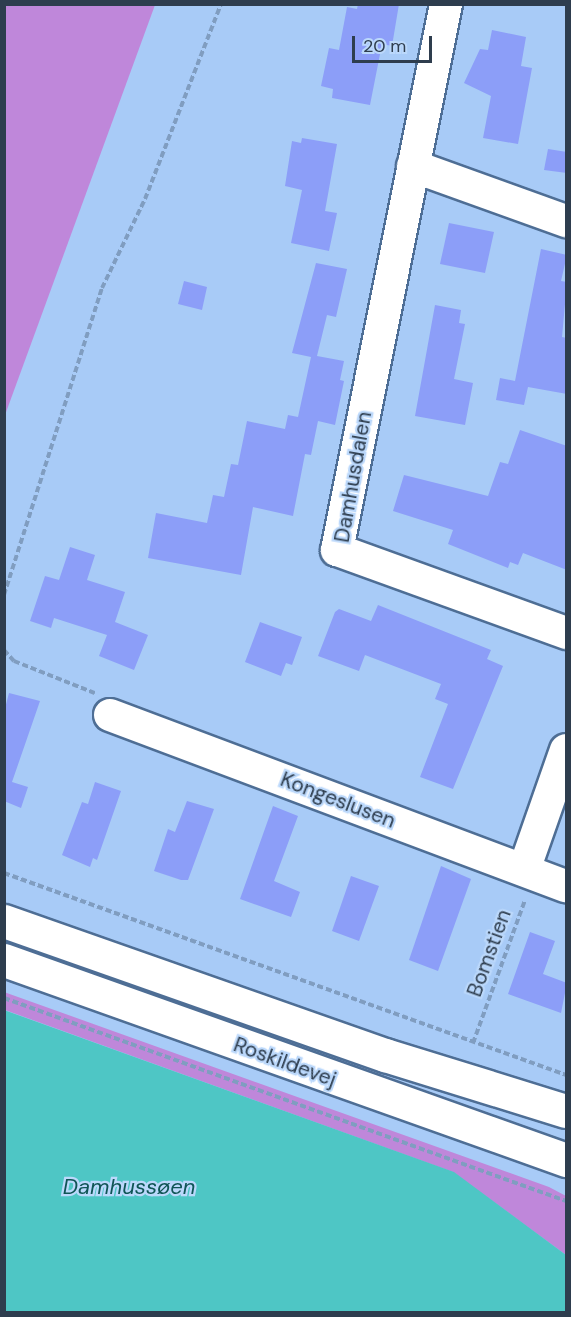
<!DOCTYPE html>
<meta charset="utf-8">
<style>
body{margin:0}
#map{position:relative;width:571px;height:1317px;overflow:hidden;background:#a8cbf7;font-family:"DM Sans",sans-serif}
div>[style]{position:absolute}
[style*='--x']{left:calc(var(--x)*1px);top:calc(var(--y)*1px);width:calc(var(--w)*1px);rotate:calc(var(--a)*1deg)}
.green>*{inset:0;background:#bf87da}
.water>*{inset:0;background:#4ec6c5}
.building>*{inset:0;background:#8c9ef8}
.path>*{height:4px;margin-top:-2px;transform-origin:0;background:repeating-linear-gradient(90deg,#809dc0 0 6px,transparent 0 9px)}
.roads{filter:drop-shadow(2px 0 #4e6e95) drop-shadow(-2px 0 #4e6e95) drop-shadow(0 2px #4e6e95) drop-shadow(0 -2px #4e6e95)}
.street>*{height:32px;margin:-16px;padding:0 16px;transform-origin:16px;border-radius:16px;background:#fff}
.secondary>*{height:33px;margin:-16.5px;padding:0 16.5px;transform-origin:16.5px;border-radius:16.5px;background:#fff}
span{translate:-50% -50%;white-space:nowrap;text-align:center;line-height:1.15;-webkit-text-stroke:4.5px #bbd8fb;paint-order:stroke}
.street-label{font-size:21px;color:#2e3d4e}
.water-label{font-size:22px;color:#0f5555;font-style:italic}
.frame{position:absolute;inset:0;border:6px solid #2e3d4e;pointer-events:none}
.scale{position:absolute;left:352px;top:36px;width:80px;height:27px;box-sizing:border-box;border:3px solid #2e3d4e;border-top:0;padding-left:8px;font-size:18px;line-height:21px;white-space:nowrap;color:#2e3d4e;-webkit-text-stroke:4px #bbd8fb;paint-order:stroke}
</style>
<div id="map">
<div class="green">
<i style="clip-path:polygon(5px 4px,155px 5px,5px 415px,4px 5px)"></i>
<i style="clip-path:polygon(4px 992px,549px 1187px,566px 1196px,566px 1255px,453px 1172px,5px 1010px)"></i>
</div>
<div class="water">
<i style="clip-path:polygon(4px 1010px,454px 1172px,566px 1255px,566px 1312px,5px 1312px)"></i>
</div>
<div class="building">
<i style="clip-path:polygon(358px 4px,399px 4px,392px 46px,382px 44px,370px 105px,332px 98px,333px 89px,321px 86px,329px 48px,339px 50px,347px 7px,357px 9px)"></i>
<i style="clip-path:polygon(492px 30px,526px 37px,521px 66px,532px 68px,518px 144px,483px 138px,491px 96px,464px 83px,480px 49px,488px 50px)"></i>
<i style="clip-path:polygon(302px 138px,337px 144px,325px 211px,337px 213px,329px 251px,291px 243px,302px 190px,285px 186px,292px 141px,301px 143px)"></i>
<i style="clip-path:polygon(548px 149px,567px 152px,567px 173px,544px 170px)"></i>
<i style="clip-path:polygon(449px 223px,494px 232px,485px 273px,440px 264px)"></i>
<i style="clip-path:polygon(541px 249px,567px 255px,561px 281px,567px 282px,562px 337px,567px 338px,567px 394px,528px 387px,524px 405px,496px 400px,500px 378px,515px 381px)"></i>
<i style="clip-path:polygon(316px 263px,347px 269px,336px 317px,327px 315px,317px 356px,344px 361px,340px 380px,344px 381px,335px 425px,318px 421px,311px 455px,305px 454px,293px 516px,253px 507px,241px 575px,148px 558px,156px 513px,207px 523px,213px 495px,224px 497px,231px 464px,238px 465px,247px 421px,285px 429px,288px 415px,298px 417px,311px 357px,292px 353px)"></i>
<i style="clip-path:polygon(184px 281px,207px 287px,202px 310px,178px 304px)"></i>
<i style="clip-path:polygon(435px 305px,461px 310px,459px 323px,465px 324px,454px 379px,473px 383px,465px 425px,415px 416px)"></i>
<i style="clip-path:polygon(520px 430px,567px 446px,567px 570px,523px 553px,518px 565px,510px 562px,508px 568px,448px 544px,453px 530px,393px 511px,404px 475px,488px 496px,500px 462px,508px 464px)"></i>
<i style="clip-path:polygon(70px 547px,95px 555px,87px 580px,125px 592px,115px 622px,148px 635px,134px 670px,99px 656px,107px 635px,54px 618px,51px 628px,30px 621px,45px 576px,59px 580px)"></i>
<i style="clip-path:polygon(378px 605px,491px 650px,487px 659px,503px 666px,453px 789px,420px 777px,448px 704px,435px 699px,441px 684px,365px 655px,359px 671px,318px 656px,335px 612px,339px 609px,371px 621px)"></i>
<i style="clip-path:polygon(260px 622px,302px 637px,292px 665px,286px 663px,281px 676px,245px 662px)"></i>
<i style="clip-path:polygon(9px 693px,40px 701px,12px 782px,28px 787px,21px 808px,4px 801px,4px 712px)"></i>
<i style="clip-path:polygon(95px 782px,121px 791px,97px 860px,93px 858px,90px 867px,62px 855px,82px 802px,88px 804px)"></i>
<i style="clip-path:polygon(187px 801px,214px 809px,188px 880px,181px 880px,154px 871px,168px 829px,175px 832px)"></i>
<i style="clip-path:polygon(273px 806px,298px 816px,274px 881px,300px 892px,291px 917px,240px 899px)"></i>
<i style="clip-path:polygon(441px 866px,471px 879px,438px 971px,409px 960px)"></i>
<i style="clip-path:polygon(351px 876px,379px 886px,359px 941px,332px 931px)"></i>
<i style="clip-path:polygon(530px 932px,555px 941px,543px 974px,567px 983px,561px 1013px,508px 994px)"></i>
</div>
<div class="path">
<i style="--x:4;--y:595;--w:322;--a:-72.3"></i>
<i style="--x:102;--y:288;--w:99;--a:-64.2"></i>
<i style="--x:145;--y:199;--w:209;--a:-68.7"></i>
<i style="--x:4;--y:650;--w:15;--a:48"></i>
<i style="--x:14;--y:661;--w:87;--a:21.6"></i>
<i style="--x:4;--y:873;--w:597;--a:19.77"></i>
<i style="--x:4;--y:998;--w:598;--a:19.86"></i>
<i style="--x:473;--y:1043;--w:152;--a:-70"></i>
</div>
<div class="roads">
<div class="street">
<i style="--x:446;--y:4;--w:557;--a:101.29"></i>
<i style="--x:337;--y:550;--w:244;--a:19.9"></i>
<i style="--x:413;--y:166;--w:163;--a:19.8"></i>
<i style="--x:110;--y:715;--w:487;--a:20.6"></i>
<i style="--x:524;--y:870;--w:127;--a:-70.7"></i>
</div>
<div class="secondary">
<i style="--x:4;--y:921;--w:404;--a:19.4"></i>
<i style="--x:385;--y:1055;--w:189;--a:17.2"></i>
<i style="--x:4;--y:960;--w:597;--a:19.59"></i>
</div>
</div>
<div class="street-label">
<span style="left:353px;top:477px;rotate:-80deg">Damhusdalen</span>
<span style="left:338px;top:800px;rotate:21deg">Kongeslusen</span>
<span style="left:489px;top:953px;rotate:-70deg">Bomstien</span>
<span style="left:285px;top:1062px;rotate:20deg">Roskildevej</span>
</div>
<div class="water-label">
<span style="left:129px;top:1187px">Damhussøen</span>
</div>
<div class="frame"></div>
<div class="scale">20 m</div>
</div>
